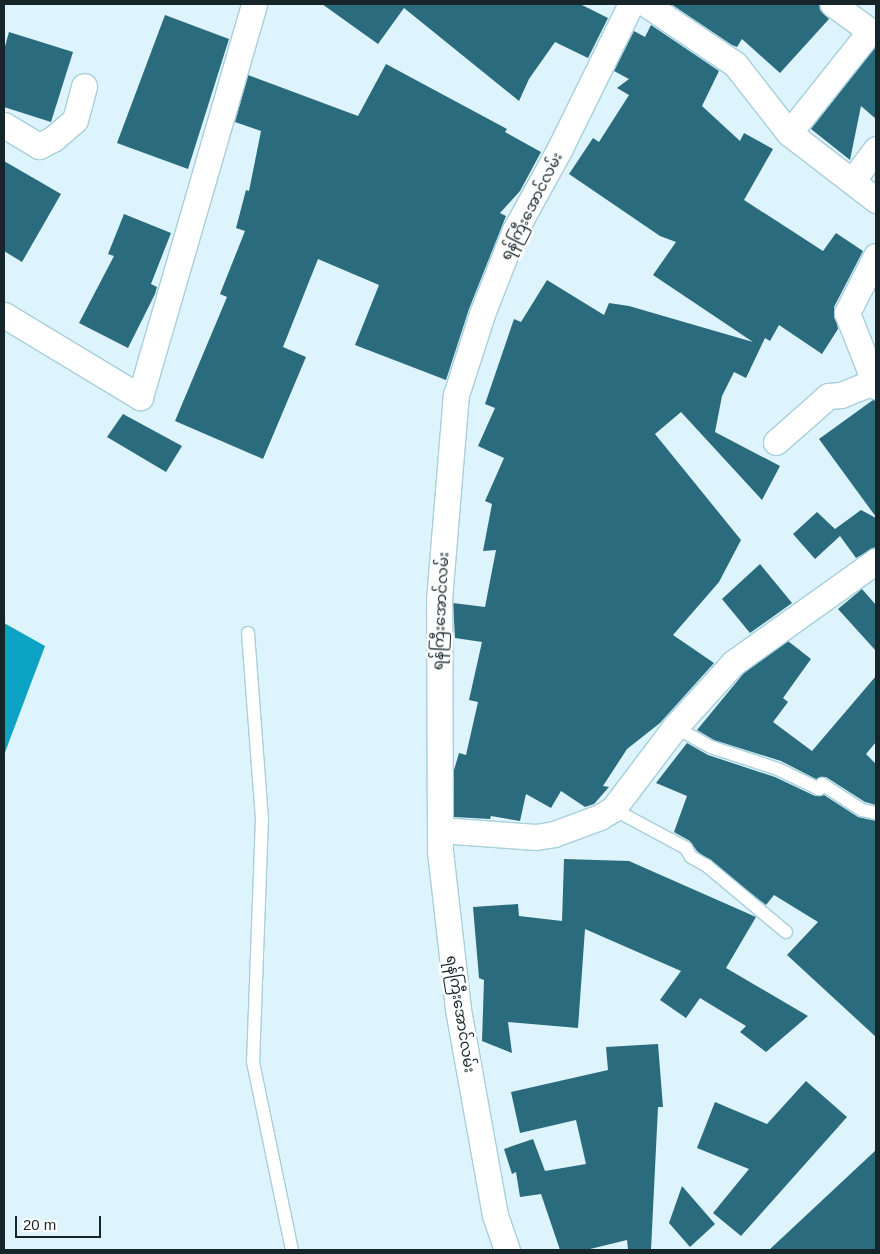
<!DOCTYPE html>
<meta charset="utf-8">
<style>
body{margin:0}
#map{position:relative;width:880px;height:1254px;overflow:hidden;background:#ddf4fc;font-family:Arial,"Noto Sans Myanmar",sans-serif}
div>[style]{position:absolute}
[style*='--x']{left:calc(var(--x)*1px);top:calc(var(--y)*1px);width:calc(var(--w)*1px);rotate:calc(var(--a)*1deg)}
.water>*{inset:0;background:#0ca2c3}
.building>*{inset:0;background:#2a6b7d}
.roads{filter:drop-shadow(1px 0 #a7cfdb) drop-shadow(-1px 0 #a7cfdb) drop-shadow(0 1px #a7cfdb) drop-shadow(0 -1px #a7cfdb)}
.lane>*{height:12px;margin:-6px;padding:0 6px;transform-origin:6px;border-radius:6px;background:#fff}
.street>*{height:25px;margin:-12.5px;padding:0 12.5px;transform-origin:12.5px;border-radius:12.5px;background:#fff}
span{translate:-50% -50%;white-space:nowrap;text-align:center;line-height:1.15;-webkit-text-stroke:5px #fff;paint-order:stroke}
.street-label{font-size:15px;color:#15252a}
.frame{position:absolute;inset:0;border:5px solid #15252a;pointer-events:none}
.scale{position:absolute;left:15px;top:1216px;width:86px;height:22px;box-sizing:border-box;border:2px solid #15252a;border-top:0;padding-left:6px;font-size:15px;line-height:18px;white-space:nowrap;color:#15252a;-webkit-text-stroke:4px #fff;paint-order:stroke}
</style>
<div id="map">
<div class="water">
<i style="clip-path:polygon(4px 623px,45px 646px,4px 755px)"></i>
</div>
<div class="building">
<i style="clip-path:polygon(322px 4px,580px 4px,608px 18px,588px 58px,555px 42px,529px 79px,519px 101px,404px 8px,378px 44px)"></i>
<i style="clip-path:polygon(671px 4px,819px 4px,820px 10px,829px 19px,780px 73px,742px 39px,737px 47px,732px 45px)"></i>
<i style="clip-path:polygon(165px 15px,229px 39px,188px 169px,117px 143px)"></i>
<i style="clip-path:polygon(651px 25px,719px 71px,702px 106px,740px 141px,744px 133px,773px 149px,744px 200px,823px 251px,836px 233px,863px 251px,834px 307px,838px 329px,822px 354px,779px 325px,770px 341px,765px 338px,746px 378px,734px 372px,722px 396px,715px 432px,780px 466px,762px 500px,681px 412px,655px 434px,741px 540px,719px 582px,673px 635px,714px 663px,660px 723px,627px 749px,603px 786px,609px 787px,594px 804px,585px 807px,561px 791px,551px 808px,526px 794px,520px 821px,491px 816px,490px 819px,454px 817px,454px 770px,459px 753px,466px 755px,478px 702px,469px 700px,482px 642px,455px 638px,453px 603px,485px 607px,496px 550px,483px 551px,492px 504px,485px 501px,504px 458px,478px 446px,495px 408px,485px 404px,514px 319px,521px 322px,547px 280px,604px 315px,609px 303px,629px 306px,753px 342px,653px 275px,676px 242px,660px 236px,569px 174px,593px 138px,599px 142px,629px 95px,617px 88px,629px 79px,614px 71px,634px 31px,645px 37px)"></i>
<i style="clip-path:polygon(9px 32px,73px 52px,51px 122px,4px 107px,4px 50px)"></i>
<i style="clip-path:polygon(876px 46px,876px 119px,861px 106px,850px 160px,811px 129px)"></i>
<i style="clip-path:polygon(386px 64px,507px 129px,505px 132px,541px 152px,520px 191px,500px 213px,506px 216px,469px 309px,446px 380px,355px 345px,379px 285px,318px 259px,283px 347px,306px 357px,263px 459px,175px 421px,227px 297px,220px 294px,245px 231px,236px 228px,246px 190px,249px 191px,261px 131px,235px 122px,248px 75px,358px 116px)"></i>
<i style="clip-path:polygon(4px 161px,61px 194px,22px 262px,4px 251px)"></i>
<i style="clip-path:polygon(124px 214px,171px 233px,151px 284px,157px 287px,155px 294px,128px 348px,79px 323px,114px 256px,108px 254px)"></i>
<i style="clip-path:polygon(873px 400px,876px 400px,876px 517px,819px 439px)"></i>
<i style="clip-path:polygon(123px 414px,182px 446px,166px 472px,107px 437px)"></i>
<i style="clip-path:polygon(861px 510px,876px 518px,876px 547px,856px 558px,840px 536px,815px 559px,793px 534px,817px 512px,835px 529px)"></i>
<i style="clip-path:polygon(760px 564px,792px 603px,750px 633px,722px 599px)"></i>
<i style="clip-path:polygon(862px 589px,876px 605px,876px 651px,838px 609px)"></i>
<i style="clip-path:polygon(788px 641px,811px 659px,783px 698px,788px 702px,773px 722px,812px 751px,876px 676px,876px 742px,866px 754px,876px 764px,876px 805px,865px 802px,826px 777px,816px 779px,781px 761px,714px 740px,697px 730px,744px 673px)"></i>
<i style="clip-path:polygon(687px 743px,708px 755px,775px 777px,815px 796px,824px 795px,858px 817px,876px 821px,876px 1037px,787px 955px,818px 922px,774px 895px,766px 905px,697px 851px,690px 841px,674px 832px,687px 796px,656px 783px)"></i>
<i style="clip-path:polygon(564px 859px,629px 861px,756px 917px,726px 968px,808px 1016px,766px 1052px,740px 1032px,746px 1026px,700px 998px,686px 1018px,660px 1000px,681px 971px,585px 929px,578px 1028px,508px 1022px,512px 1053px,482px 1041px,484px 980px,479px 978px,473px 907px,518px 904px,519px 916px,562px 921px)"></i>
<i style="clip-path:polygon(658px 1044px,663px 1107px,658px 1107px,651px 1250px,628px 1250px,627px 1240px,586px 1250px,560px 1250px,541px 1194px,520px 1197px,516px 1172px,512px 1174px,504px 1149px,533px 1139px,545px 1171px,586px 1164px,576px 1120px,520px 1133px,511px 1092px,608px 1070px,606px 1047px)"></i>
<i style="clip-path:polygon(806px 1081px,847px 1117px,741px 1236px,713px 1213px,749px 1169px,697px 1148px,715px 1102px,767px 1124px)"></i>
<i style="clip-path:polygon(876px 1150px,876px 1250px,769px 1250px)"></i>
<i style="clip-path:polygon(682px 1186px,715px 1224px,690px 1247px,669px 1223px)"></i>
</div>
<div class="roads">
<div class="lane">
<i style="--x:248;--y:633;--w:186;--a:85.7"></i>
<i style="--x:262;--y:818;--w:244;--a:92.1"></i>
<i style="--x:253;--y:1062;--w:192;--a:78.3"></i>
<i style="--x:675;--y:727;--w:41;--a:29.1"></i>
<i style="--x:711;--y:747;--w:71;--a:18.2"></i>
<i style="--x:778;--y:769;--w:46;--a:26"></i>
<i style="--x:819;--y:789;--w:6;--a:-59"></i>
<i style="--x:822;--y:784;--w:48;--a:33"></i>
<i style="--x:862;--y:810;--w:14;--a:12"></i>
<i style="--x:613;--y:809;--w:83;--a:28.1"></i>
<i style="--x:686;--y:848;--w:10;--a:61"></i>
<i style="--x:691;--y:857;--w:18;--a:29"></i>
<i style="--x:707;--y:866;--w:103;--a:39.9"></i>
</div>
<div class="street">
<i style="--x:646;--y:4;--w:107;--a:34"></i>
<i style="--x:735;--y:64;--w:88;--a:52"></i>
<i style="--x:789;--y:133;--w:110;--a:37.6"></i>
<i style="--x:4;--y:125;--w:41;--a:31"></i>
<i style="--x:39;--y:146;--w:16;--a:-27"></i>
<i style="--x:53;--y:139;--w:29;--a:-41"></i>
<i style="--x:75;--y:120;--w:35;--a:-75"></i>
<i style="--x:789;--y:133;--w:130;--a:-51.5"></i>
<i style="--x:870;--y:31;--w:46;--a:-143.9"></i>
<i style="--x:852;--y:181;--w:40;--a:-53"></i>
<i style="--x:876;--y:256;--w:64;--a:117"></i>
<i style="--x:847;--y:313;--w:79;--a:68.3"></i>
<i style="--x:4;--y:315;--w:159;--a:31.1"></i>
<i style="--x:140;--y:397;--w:409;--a:-73.8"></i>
<i style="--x:776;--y:442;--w:69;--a:-41.5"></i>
<i style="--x:828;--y:396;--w:13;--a:-4"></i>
<i style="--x:841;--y:395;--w:35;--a:-22"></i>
<i style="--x:440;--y:830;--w:96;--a:4.2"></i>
<i style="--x:536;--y:837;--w:18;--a:-9"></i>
<i style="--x:554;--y:834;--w:49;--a:-20.3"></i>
<i style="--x:600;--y:817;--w:15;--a:-32"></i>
<i style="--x:613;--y:809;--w:103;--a:-52.9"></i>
<i style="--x:675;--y:727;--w:86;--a:-47.8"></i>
<i style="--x:733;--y:663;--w:176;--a:-35.5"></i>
<i style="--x:507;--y:1250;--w:37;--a:-109"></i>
<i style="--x:495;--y:1215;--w:209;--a:-100.2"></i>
<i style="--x:458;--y:1009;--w:160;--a:-96.5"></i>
<i style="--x:440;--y:850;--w:250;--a:-90.2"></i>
<i style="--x:439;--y:600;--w:206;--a:-85.3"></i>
<i style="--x:456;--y:395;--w:85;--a:-72.2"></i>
<i style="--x:482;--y:314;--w:90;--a:-68.6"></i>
<i style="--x:515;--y:230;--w:94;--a:-61.2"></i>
<i style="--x:560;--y:148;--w:161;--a:-63.8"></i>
</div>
</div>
<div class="street-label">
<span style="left:531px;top:206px;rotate:-63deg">ရန်ကြီးအောင်လမ်း</span>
<span style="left:440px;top:611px;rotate:-87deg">ရန်ကြီးအောင်လမ်း</span>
<span style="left:461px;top:1014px;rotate:81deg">ရန်ကြီးအောင်လမ်း</span>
</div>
<div class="frame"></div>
<div class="scale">20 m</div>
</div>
